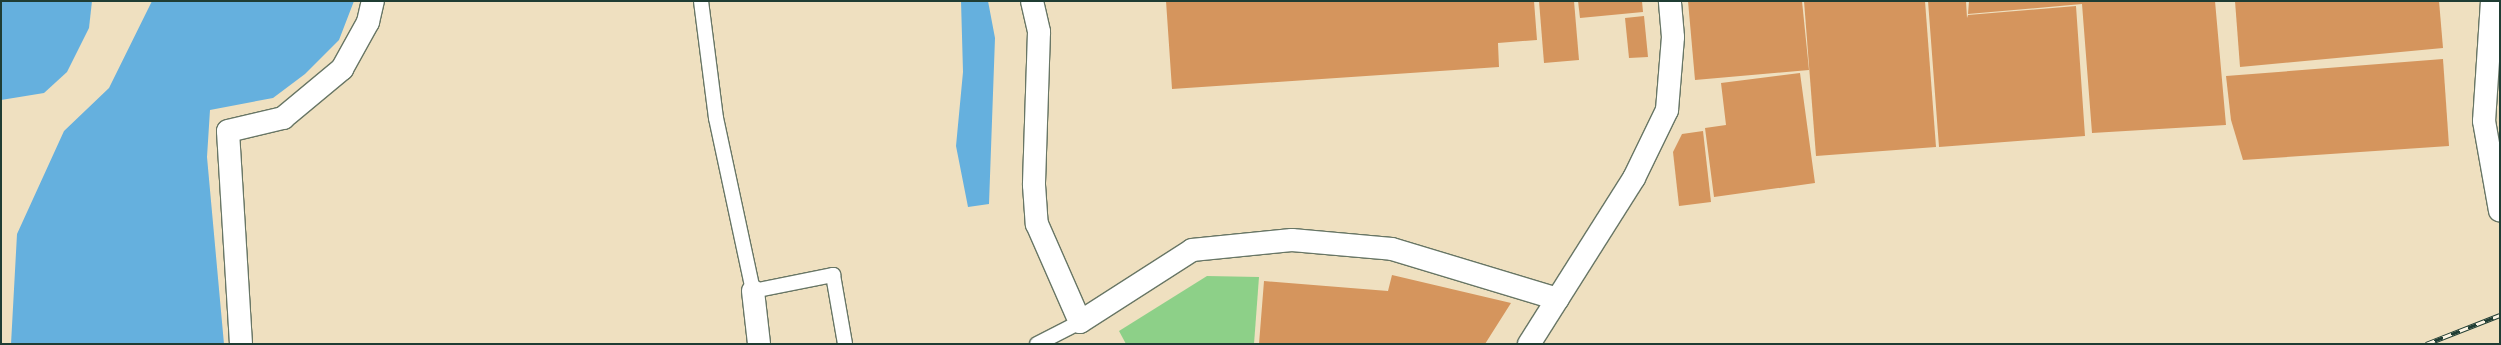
<!DOCTYPE html>
<style>
body{margin:0}
#map{position:relative;width:2501px;height:345px;overflow:hidden;background:#efe0c0;font-family:"Comic Neue",sans-serif}
div>[style]{position:absolute}
[style*='--x']{left:calc(var(--x)*1px);top:calc(var(--y)*1px);width:calc(var(--w)*1px);rotate:calc(var(--a)*1deg)}
.green>*{inset:0;background:#8dd088}
.water>*{inset:0;background:#65b0de}
.building>*{inset:0;background:#d5955d}
.roads{filter:drop-shadow(1px 0 #687665) drop-shadow(-1px 0 #687665) drop-shadow(0 1px #687665) drop-shadow(0 -1px #687665)}
.lane>*{height:14px;margin:-7px;padding:0 7px;transform-origin:7px;border-radius:7px;background:#fff}
.street>*{height:22px;margin:-11px;padding:0 11px;transform-origin:11px;border-radius:11px;background:#fff}
.rail>*{height:4.5px;margin-top:-2.25px;transform-origin:0;background:repeating-linear-gradient(90deg,#fcf5e5 0 9px,#1f3d34 0 18px);box-sizing:border-box;border-block:1px solid #1f3d34}
span{translate:-50% -50%;white-space:nowrap;text-align:center;line-height:1.15;-webkit-text-stroke:3.5px #fcf5e5;paint-order:stroke}
.frame{position:absolute;inset:0;border:2px solid #1f3d34;pointer-events:none}
</style>
<div id="map">
<div class="green">
<i style="clip-path:polygon(1207px 276px,1259px 277px,1254px 344px,1126px 344px,1119px 331px)"></i>
</div>
<div class="water">
<i style="clip-path:polygon(1px 1px,92px 1px,89px 28px,67px 72px,44px 93px,1px 100px)"></i>
<i style="clip-path:polygon(152px 1px,354px 1px,339px 40px,305px 74px,273px 98px,210px 110px,207px 157px,224px 344px,11px 344px,17px 234px,64px 131px,109px 88px)"></i>
<i style="clip-path:polygon(961px 1px,988px 1px,995px 38px,989px 204px,968px 207px,956px 146px,963px 72px)"></i>
</div>
<div class="building">
<i style="clip-path:polygon(1166px 1px,1534px 1px,1537px 40px,1498px 43px,1499px 67px,1172px 89px)"></i>
<i style="clip-path:polygon(1539px 1px,1574px 1px,1579px 60px,1544px 63px)"></i>
<i style="clip-path:polygon(1578px 1px,1642px 1px,1643px 12px,1580px 18px)"></i>
<i style="clip-path:polygon(1688px 1px,1802px 1px,1809px 70px,1695px 80px)"></i>
<i style="clip-path:polygon(1804px 1px,1925px 1px,1936px 147px,1816px 156px)"></i>
<i style="clip-path:polygon(1928px 1px,1966px 1px,1967px 18px,1968px 15px,2076px 6px,2085px 136px,1939px 147px)"></i>
<i style="clip-path:polygon(1969px 1px,2215px 1px,2226px 125px,2092px 133px,2082px 4px,1968px 14px)"></i>
<i style="clip-path:polygon(2235px 1px,2439px 1px,2443px 48px,2240px 67px)"></i>
<i style="clip-path:polygon(1644px 16px,1648px 57px,1629px 58px,1625px 18px)"></i>
<i style="clip-path:polygon(2443px 59px,2449px 146px,2243px 160px,2231px 120px,2226px 76px)"></i>
<i style="clip-path:polygon(1800px 73px,1815px 183px,1714px 197px,1705px 128px,1726px 125px,1721px 83px)"></i>
<i style="clip-path:polygon(1703px 131px,1711px 202px,1679px 206px,1673px 152px,1682px 134px)"></i>
<i style="clip-path:polygon(1392px 275px,1511px 303px,1485px 344px,1259px 344px,1264px 281px,1388px 291px)"></i>
</div>
<div class="roads">
<div class="lane">
<i style="--x:701;--y:1;--w:118;--a:82.7"></i>
<i style="--x:716;--y:118;--w:177;--a:77.9"></i>
<i style="--x:753;--y:291;--w:82;--a:-11.3"></i>
<i style="--x:833;--y:275;--w:70;--a:80.1"></i>
<i style="--x:1037;--y:344;--w:48;--a:-27.1"></i>
</div>
<div class="street">
<i style="--x:1032;--y:1;--w:32;--a:77"></i>
<i style="--x:1039;--y:32;--w:153;--a:91.9"></i>
<i style="--x:1034;--y:185;--w:39;--a:86"></i>
<i style="--x:1037;--y:224;--w:107;--a:66.3"></i>
<i style="--x:1080;--y:322;--w:133;--a:-32.7"></i>
<i style="--x:1192;--y:250;--w:100;--a:-5.7"></i>
<i style="--x:1292;--y:240;--w:100;--a:5.1"></i>
<i style="--x:1392;--y:249;--w:173;--a:16.8"></i>
<i style="--x:2492;--y:1;--w:120;--a:93.8"></i>
<i style="--x:2484;--y:121;--w:91;--a:79.9"></i>
<i style="--x:753;--y:291;--w:53;--a:83.5"></i>
<i style="--x:241;--y:344;--w:213;--a:-93.5"></i>
<i style="--x:228;--y:131;--w:57;--a:-13.3"></i>
<i style="--x:283;--y:118;--w:77;--a:-39.7"></i>
<i style="--x:342;--y:69;--w:54;--a:-61"></i>
<i style="--x:368;--y:22;--w:22;--a:-77"></i>
<i style="--x:1529;--y:344;--w:196;--a:-57.7"></i>
<i style="--x:1634;--y:178;--w:76;--a:-64.1"></i>
<i style="--x:1667;--y:110;--w:73;--a:-85.3"></i>
<i style="--x:1673;--y:37;--w:36;--a:-95"></i>
</div>
</div>
<div class="rail">
<i style="--x:2426;--y:344;--w:79;--a:-21.4"></i>
</div>
<div class="frame"></div>
</div>
